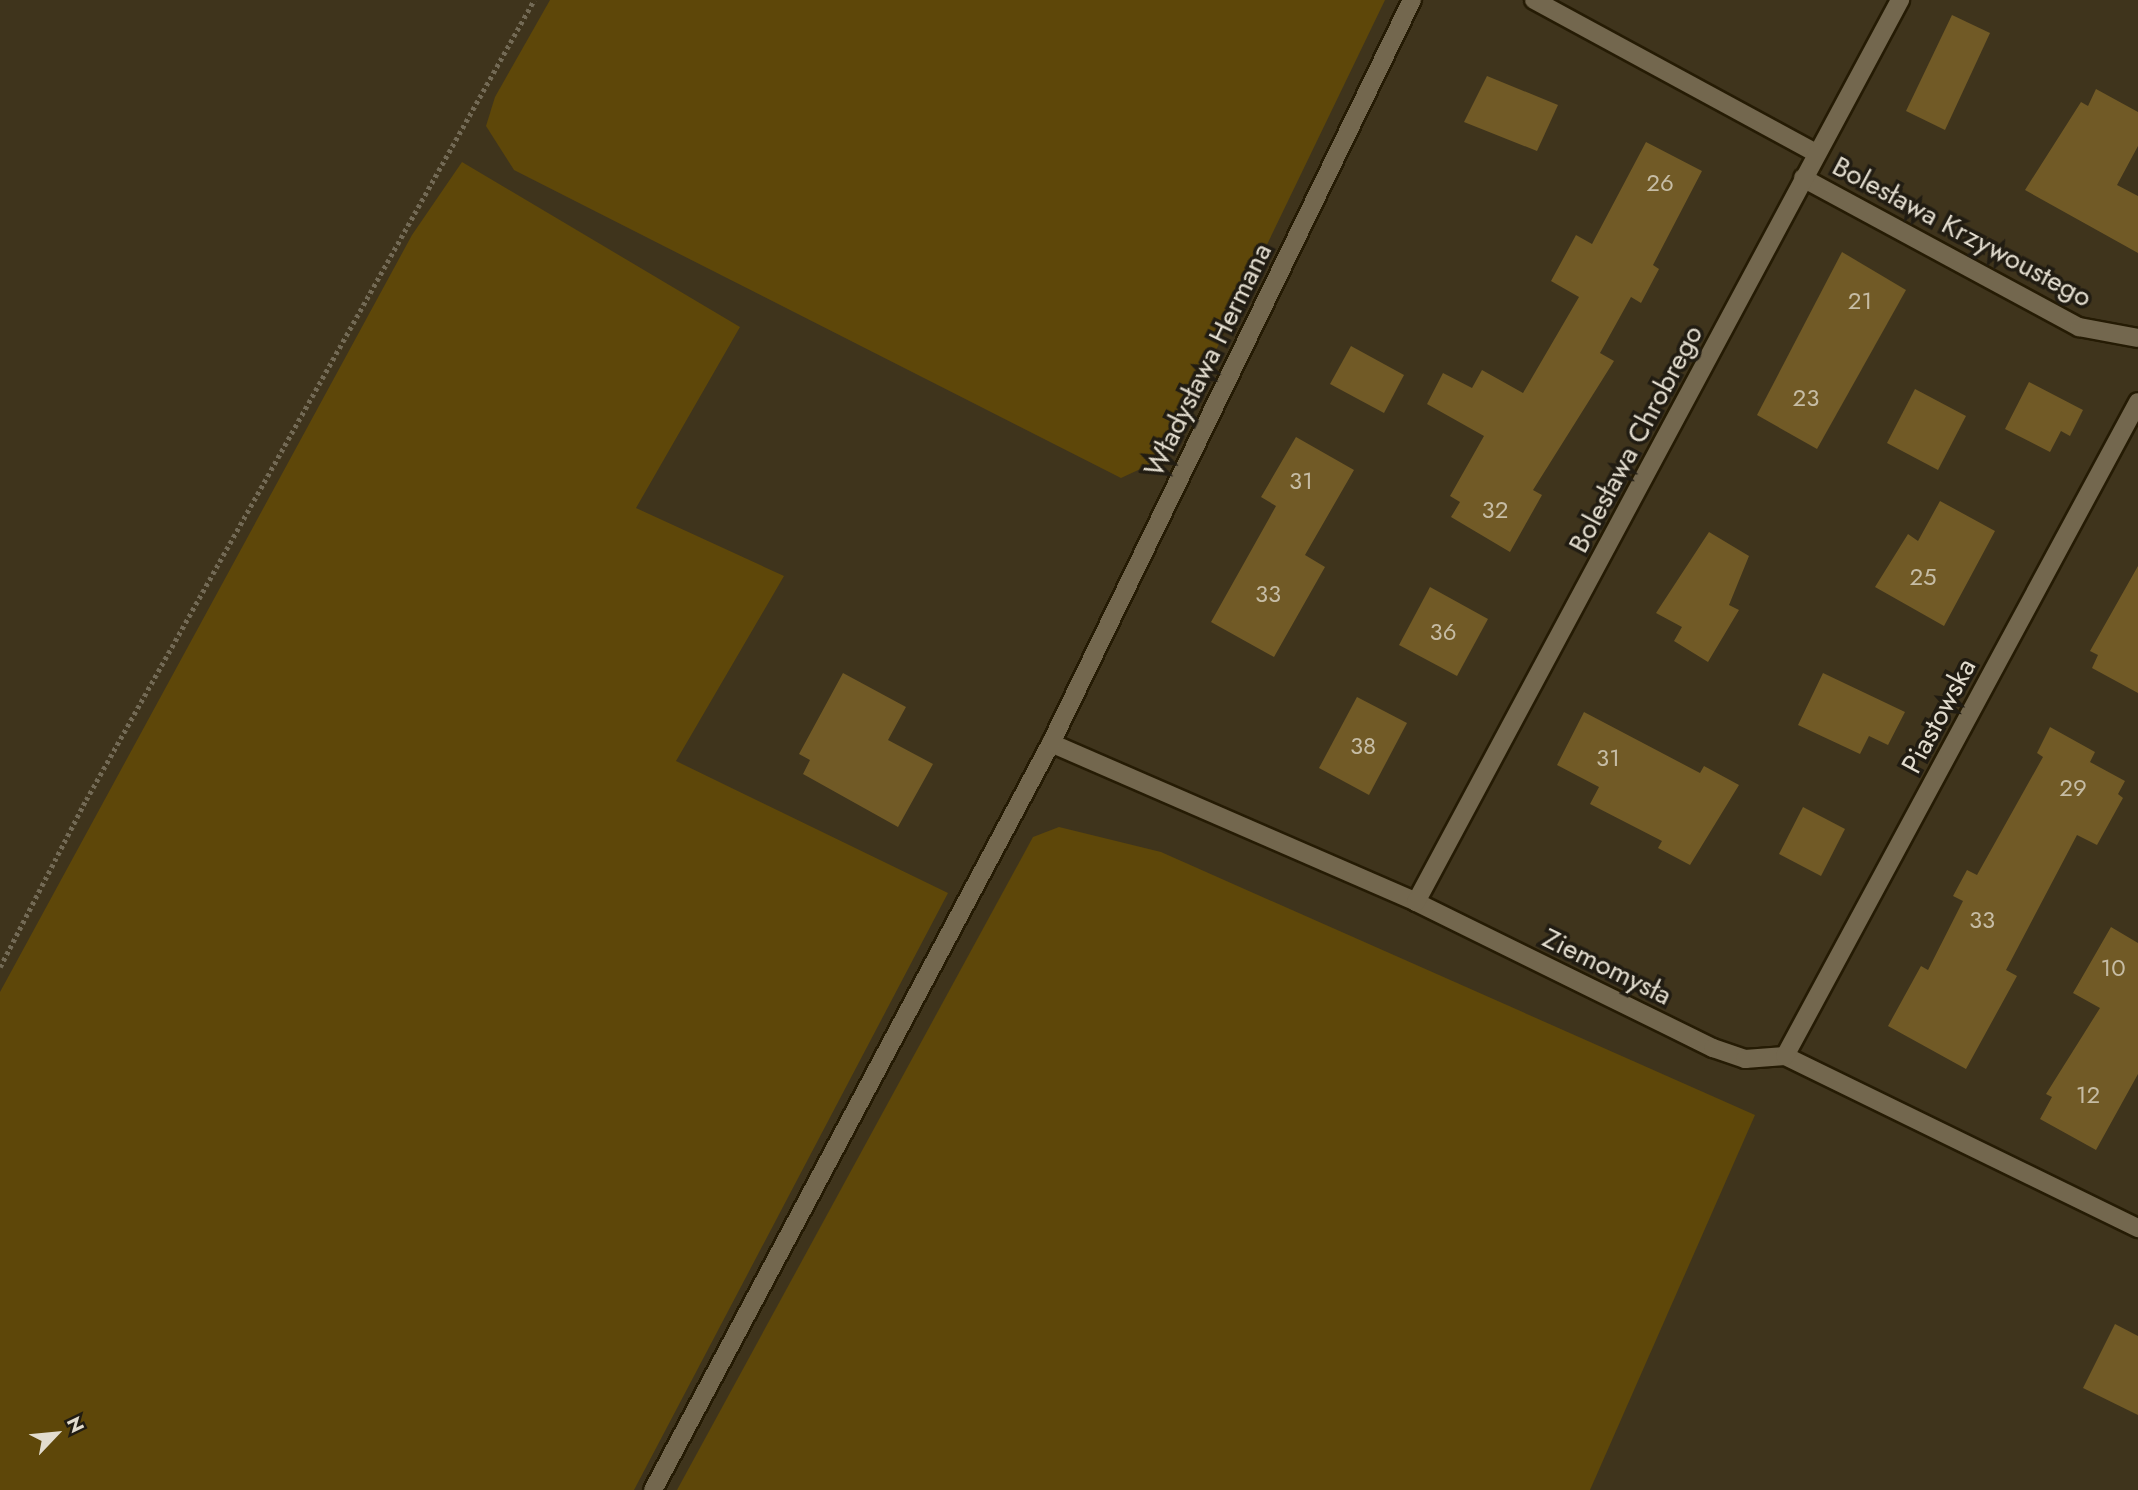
<!DOCTYPE html>
<meta charset="utf-8">
<style>
body{margin:0}
#map{position:relative;width:2138px;height:1490px;overflow:hidden;background:#3f341c;font-family:Jost,sans-serif}
div>[style]{position:absolute}
[style*='--x']{left:calc(var(--x)*1px);top:calc(var(--y)*1px);width:calc(var(--w)*1px);rotate:calc(var(--a)*1deg)}
.green>*{inset:0;background:#5e4709}
.building>*{inset:0;background:#715a26}
.path>*{height:4.5px;margin-top:-2.25px;transform-origin:0;background:repeating-linear-gradient(90deg,#736a55 0 3.5px,transparent 0 7px)}
.roads{filter:drop-shadow(2px 0 #251b04) drop-shadow(-2px 0 #251b04) drop-shadow(0 2px #251b04) drop-shadow(0 -2px #251b04)}
.minor>*{height:18px;margin:-9px;padding:0 9px;transform-origin:9px;border-radius:9px;background:#73674e}
span{translate:-50% -50%;white-space:nowrap;text-align:center;line-height:1.15;-webkit-text-stroke:7px #211c12;paint-order:stroke}
.number-label{font-size:24px;color:#c6bca4}
.number-label span{-webkit-text-stroke-width:0}
.street-label{font-size:28px;color:#e2dcce}
.north{position:absolute;left:21px;top:1399px;width:70px;height:70px;-webkit-text-stroke:5px #211c12;paint-order:stroke;rotate:64deg;font-size:19px;font-weight:700;line-height:28px;text-align:center;color:#e2dcce}
.north::after{content:'';display:block;margin:auto;width:24px;height:32px;background:#e2dcce;clip-path:polygon(50% 0,100% 100%,50% 72%,0 100%)}
</style>
<div id="map">
<div class="green">
<i style="clip-path:polygon(550px 0,1385px 0,1164px 458px,1121px 478px,514px 170px,486px 126px,495px 97px)"></i>
<i style="clip-path:polygon(462px 162px,740px 327px,636px 508px,784px 576px,676px 761px,948px 893px,634px 1490px,0 1490px,0 992px,412px 235px)"></i>
<i style="clip-path:polygon(1059px 827px,1161px 852px,1755px 1115px,1590px 1490px,677px 1490px,1033px 837px)"></i>
</div>
<div class="building">
<i style="clip-path:polygon(1952px 15px,1990px 33px,1945px 130px,1906px 111px)"></i>
<i style="clip-path:polygon(1487px 76px,1558px 105px,1537px 151px,1464px 122px)"></i>
<i style="clip-path:polygon(2096px 89px,2138px 112px,2138px 146px,2117px 185px,2138px 196px,2138px 253px,2025px 190px,2081px 102px,2088px 106px)"></i>
<i style="clip-path:polygon(1646px 142px,1702px 171px,1653px 265px,1659px 269px,1641px 303px,1631px 297px,1600px 353px,1614px 361px,1533px 490px,1542px 495px,1510px 552px,1451px 517px,1460px 502px,1450px 496px,1484px 436px,1427px 404px,1443px 373px,1472px 388px,1482px 370px,1523px 393px,1579px 297px,1551px 281px,1576px 235px,1592px 244px)"></i>
<i style="clip-path:polygon(1842px 252px,1906px 290px,1817px 449px,1757px 415px)"></i>
<i style="clip-path:polygon(1351px 346px,1404px 375px,1384px 413px,1330px 384px)"></i>
<i style="clip-path:polygon(2029px 382px,2083px 410px,2070px 436px,2061px 431px,2050px 452px,2005px 429px)"></i>
<i style="clip-path:polygon(1915px 389px,1966px 416px,1938px 470px,1887px 443px)"></i>
<i style="clip-path:polygon(1296px 437px,1354px 470px,1305px 555px,1325px 567px,1274px 657px,1211px 622px,1276px 506px,1261px 497px)"></i>
<i style="clip-path:polygon(1940px 501px,1995px 531px,1944px 626px,1875px 587px,1908px 534px,1918px 541px)"></i>
<i style="clip-path:polygon(1709px 532px,1749px 556px,1729px 605px,1739px 610px,1708px 662px,1674px 641px,1682px 627px,1656px 613px)"></i>
<i style="clip-path:polygon(2138px 566px,2138px 693px,2092px 668px,2098px 655px,2090px 651px)"></i>
<i style="clip-path:polygon(1430px 587px,1488px 619px,1457px 676px,1399px 645px)"></i>
<i style="clip-path:polygon(843px 673px,906px 707px,888px 740px,933px 764px,898px 827px,803px 774px,810px 760px,799px 754px)"></i>
<i style="clip-path:polygon(1823px 673px,1905px 712px,1888px 745px,1869px 736px,1860px 754px,1798px 725px)"></i>
<i style="clip-path:polygon(1357px 697px,1407px 723px,1369px 795px,1319px 768px)"></i>
<i style="clip-path:polygon(1584px 712px,1700px 773px,1704px 766px,1739px 785px,1690px 865px,1658px 848px,1662px 841px,1590px 804px,1599px 787px,1557px 765px)"></i>
<i style="clip-path:polygon(2050px 727px,2095px 752px,2090px 762px,2125px 781px,2118px 794px,2123px 798px,2097px 845px,2077px 835px,2006px 970px,2017px 976px,1966px 1069px,1888px 1026px,1921px 966px,1928px 970px,1963px 901px,1953px 896px,1967px 870px,1977px 875px,2043px 757px,2037px 753px)"></i>
<i style="clip-path:polygon(1803px 807px,1845px 829px,1821px 876px,1779px 854px)"></i>
<i style="clip-path:polygon(2111px 927px,2138px 943px,2138px 1074px,2096px 1150px,2040px 1119px,2052px 1097px,2046px 1094px,2100px 1008px,2073px 993px)"></i>
<i style="clip-path:polygon(2115px 1324px,2138px 1336px,2138px 1415px,2083px 1388px)"></i>
</div>
<div class="path">
<i style="--x:0;--y:967;--w:188;--a:-62.8"></i>
<i style="--x:86;--y:800;--w:917;--a:-60.75"></i>
</div>
<div class="roads">
<div class="minor">
<i style="--x:1534;--y:0;--w:321;--a:28.5"></i>
<i style="--x:1803;--y:178;--w:314;--a:28.4"></i>
<i style="--x:2079;--y:327;--w:60;--a:10.6"></i>
<i style="--x:1051;--y:743;--w:398;--a:23.5"></i>
<i style="--x:1416;--y:902;--w:331;--a:26.2"></i>
<i style="--x:1713;--y:1048;--w:34;--a:19"></i>
<i style="--x:1745;--y:1059;--w:40;--a:-4.3"></i>
<i style="--x:1785;--y:1056;--w:393;--a:26"></i>
<i style="--x:1416;--y:902;--w:1024;--a:-61.78"></i>
<i style="--x:1785;--y:1056;--w:743;--a:-61.64"></i>
<i style="--x:653;--y:1490;--w:846;--a:-61.95"></i>
<i style="--x:1051;--y:743;--w:826;--a:-64.09"></i>
</div>
</div>
<div class="number-label">
<span style="left:1660px;top:183px">26</span>
<span style="left:1860px;top:301px">21</span>
<span style="left:1806px;top:398px">23</span>
<span style="left:1301px;top:481px">31</span>
<span style="left:1495px;top:510px">32</span>
<span style="left:1923px;top:577px">25</span>
<span style="left:1268px;top:594px">33</span>
<span style="left:1443px;top:632px">36</span>
<span style="left:1363px;top:746px">38</span>
<span style="left:1608px;top:758px">31</span>
<span style="left:2073px;top:788px">29</span>
<span style="left:1982px;top:920px">33</span>
<span style="left:2113px;top:968px">10</span>
<span style="left:2088px;top:1095px">12</span>
</div>
<div class="street-label">
<span style="left:1962px;top:232px;rotate:28deg">Bolesława Krzywoustego</span>
<span style="left:1208px;top:360px;rotate:-64deg">Władysława Hermana</span>
<span style="left:1636px;top:439px;rotate:-62deg">Bolesława Chrobrego</span>
<span style="left:1939px;top:716px;rotate:-62deg">Piastowska</span>
<span style="left:1607px;top:967px;rotate:26deg">Ziemomysła</span>
</div>
<div class="north">N</div>
</div>
